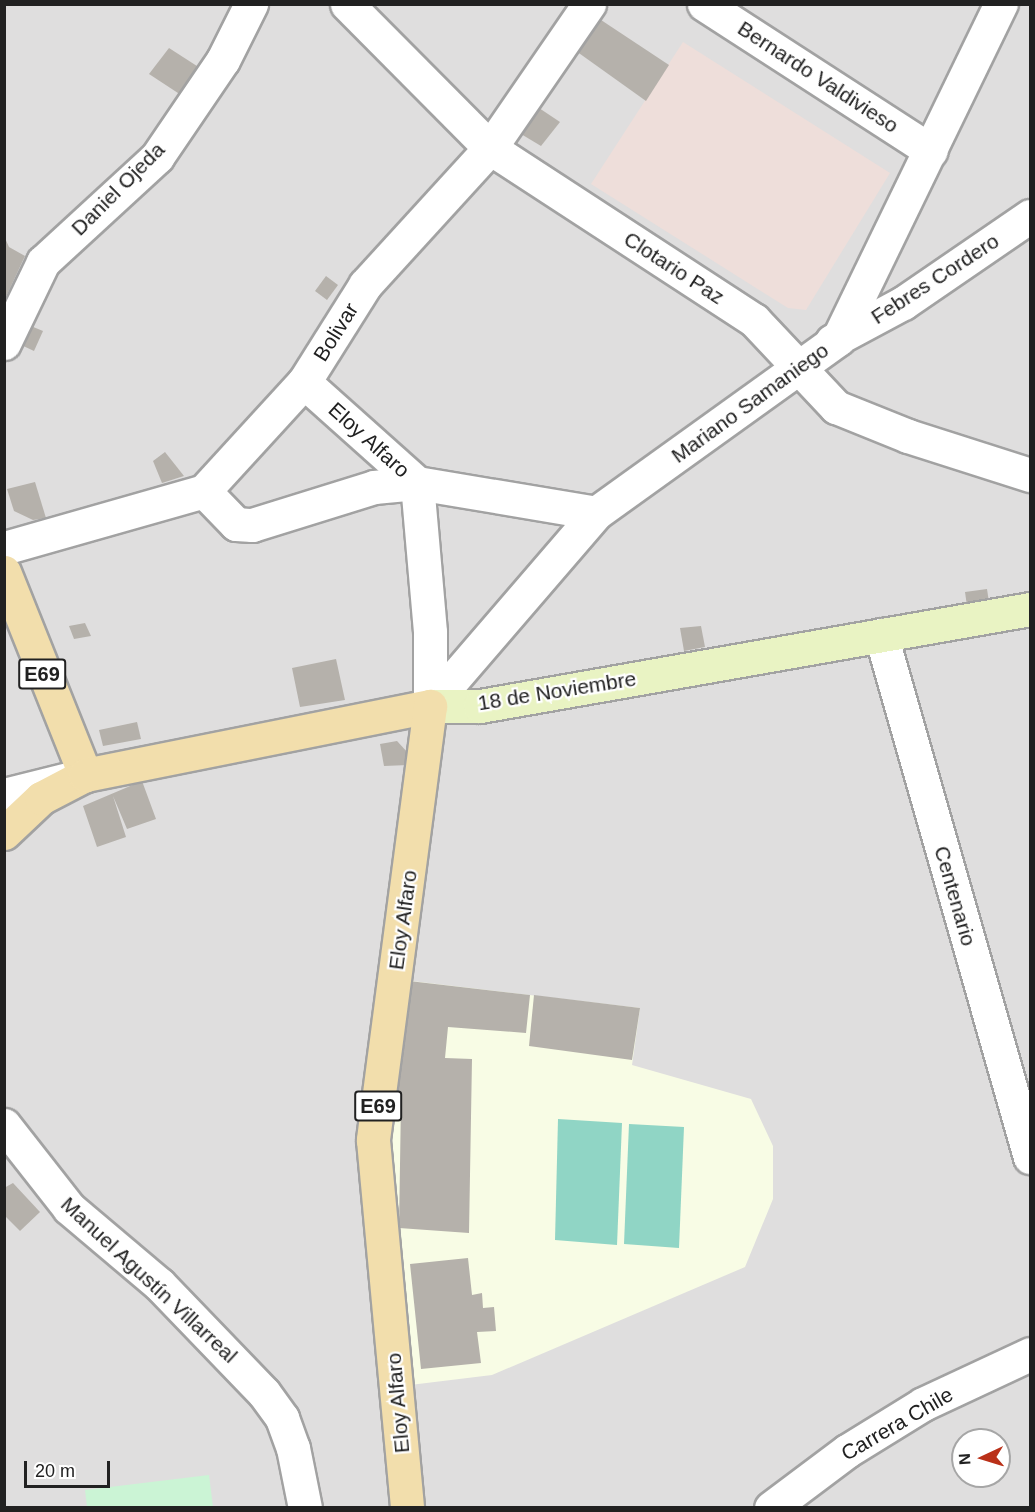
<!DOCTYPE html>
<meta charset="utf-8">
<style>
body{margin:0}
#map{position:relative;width:1035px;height:1512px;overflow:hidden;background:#f0efe8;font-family:Helvetica,sans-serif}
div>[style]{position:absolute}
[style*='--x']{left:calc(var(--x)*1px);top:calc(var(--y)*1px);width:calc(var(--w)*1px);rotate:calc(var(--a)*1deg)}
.residential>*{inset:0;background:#dfdede}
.commercial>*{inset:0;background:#eededa}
.education>*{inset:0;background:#f8fce5}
.park>*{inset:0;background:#cbf4d5}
.pitch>*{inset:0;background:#90d5c5}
.building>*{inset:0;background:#b5b1ab}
.roads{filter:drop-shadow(2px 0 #a2a2a2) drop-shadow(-2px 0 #a2a2a2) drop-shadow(0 2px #a2a2a2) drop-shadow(0 -2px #a2a2a2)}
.minor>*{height:33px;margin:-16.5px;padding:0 16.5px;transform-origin:16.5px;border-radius:16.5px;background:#fff}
.secondary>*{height:33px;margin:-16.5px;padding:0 16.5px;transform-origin:16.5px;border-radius:16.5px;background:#e9f3c3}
.primary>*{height:33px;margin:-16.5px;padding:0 16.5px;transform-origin:16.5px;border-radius:16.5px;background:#f2deac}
span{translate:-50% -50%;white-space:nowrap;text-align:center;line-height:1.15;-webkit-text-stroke:4.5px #fff;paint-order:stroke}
.shield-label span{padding:2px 4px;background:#fff;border:2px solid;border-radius:4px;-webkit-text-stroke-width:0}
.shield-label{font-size:20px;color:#212121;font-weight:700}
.street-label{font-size:21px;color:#212121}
.frame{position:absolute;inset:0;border:6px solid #212121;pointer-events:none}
.north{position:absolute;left:951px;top:1428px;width:60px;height:60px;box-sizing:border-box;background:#fff;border:2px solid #a6a6a6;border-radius:50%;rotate:266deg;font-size:16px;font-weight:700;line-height:24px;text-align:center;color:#212121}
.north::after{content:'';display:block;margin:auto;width:21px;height:27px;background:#ba3018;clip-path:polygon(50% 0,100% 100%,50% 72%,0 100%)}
.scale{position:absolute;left:24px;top:1461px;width:86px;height:27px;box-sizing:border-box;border:3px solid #212121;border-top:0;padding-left:8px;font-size:18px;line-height:21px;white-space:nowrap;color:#212121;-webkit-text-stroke:4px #fff;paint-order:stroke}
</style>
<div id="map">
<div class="residential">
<i style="clip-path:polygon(evenodd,5px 5px,1030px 5px,1030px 1507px,5px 1508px,5px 5px,963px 1440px,999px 1440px,999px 1476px,963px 1476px,963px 1440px)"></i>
</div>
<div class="commercial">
<i style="clip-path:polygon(683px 42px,890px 173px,806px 310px,788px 308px,591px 184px)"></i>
</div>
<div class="education">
<i style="clip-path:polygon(403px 980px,640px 1008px,632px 1065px,751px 1099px,773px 1146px,773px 1199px,745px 1267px,492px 1375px,410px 1385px,395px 1231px,388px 1089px)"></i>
</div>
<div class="park">
<i style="clip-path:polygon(209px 1475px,213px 1507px,87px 1507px,85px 1490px)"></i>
</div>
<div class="pitch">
<i style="clip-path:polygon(558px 1119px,622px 1123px,617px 1245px,555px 1240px)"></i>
<i style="clip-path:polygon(629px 1124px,684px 1127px,679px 1248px,624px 1244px)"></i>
</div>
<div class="building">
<i style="clip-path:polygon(598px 18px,669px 65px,646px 101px,576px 51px)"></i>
<i style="clip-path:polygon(169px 48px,200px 68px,181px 95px,149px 74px)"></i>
<i style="clip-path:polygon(530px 102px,560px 122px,541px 146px,521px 134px,518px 117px)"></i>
<i style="clip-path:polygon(4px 236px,9px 247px,25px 256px,4px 301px)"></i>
<i style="clip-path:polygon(326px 276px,338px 285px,327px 300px,315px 291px)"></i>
<i style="clip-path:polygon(26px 324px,43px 331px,34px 351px,17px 343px)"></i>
<i style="clip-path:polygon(165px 452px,184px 476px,162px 483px,153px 461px)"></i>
<i style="clip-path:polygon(35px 482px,46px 518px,33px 520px,14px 511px,7px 489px)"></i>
<i style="clip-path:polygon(987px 589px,990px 609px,968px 613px,965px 592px)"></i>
<i style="clip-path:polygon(85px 623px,91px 636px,74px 639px,69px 626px)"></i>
<i style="clip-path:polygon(701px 626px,705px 647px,684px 651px,680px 628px)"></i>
<i style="clip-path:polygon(336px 659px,345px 700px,300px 707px,292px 668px)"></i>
<i style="clip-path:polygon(137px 722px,141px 739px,103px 746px,99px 730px)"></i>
<i style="clip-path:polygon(397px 741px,409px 754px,408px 765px,384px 766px,380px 744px)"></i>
<i style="clip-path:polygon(142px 781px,156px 819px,127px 829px,113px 796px,126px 837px,97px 847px,83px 806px)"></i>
<i style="clip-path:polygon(409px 981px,530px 995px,526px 1033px,448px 1027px,445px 1058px,472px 1059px,469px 1233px,399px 1228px,401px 1101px,394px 1101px)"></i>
<i style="clip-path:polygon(534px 995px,640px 1008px,632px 1060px,529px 1046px)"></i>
<i style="clip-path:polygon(13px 1183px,40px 1212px,20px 1231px,4px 1215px,4px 1188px)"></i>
<i style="clip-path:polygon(468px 1258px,472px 1295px,482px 1293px,483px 1308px,494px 1307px,496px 1331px,477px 1332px,481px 1363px,421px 1369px,410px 1264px)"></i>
</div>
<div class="roads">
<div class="minor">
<i style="--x:347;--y:4;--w:203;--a:45.2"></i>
<i style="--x:490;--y:148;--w:315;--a:33.1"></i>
<i style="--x:754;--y:320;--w:120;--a:46.7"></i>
<i style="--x:836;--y:407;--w:78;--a:21.9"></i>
<i style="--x:908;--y:436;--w:128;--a:17.7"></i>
<i style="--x:704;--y:4;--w:270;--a:32.9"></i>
<i style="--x:832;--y:341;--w:81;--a:-28.2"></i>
<i style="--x:903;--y:303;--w:154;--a:-34.4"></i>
<i style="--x:4;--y:343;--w:90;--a:-64.3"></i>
<i style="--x:43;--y:262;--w:155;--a:-42.6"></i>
<i style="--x:157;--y:157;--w:117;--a:-55.8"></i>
<i style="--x:223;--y:60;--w:63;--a:-63.4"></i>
<i style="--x:304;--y:382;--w:152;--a:41.8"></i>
<i style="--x:417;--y:483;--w:150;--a:85"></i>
<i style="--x:430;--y:632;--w:74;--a:90"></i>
<i style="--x:204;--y:491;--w:46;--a:45.9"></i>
<i style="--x:236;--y:524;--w:16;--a:4"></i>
<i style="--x:252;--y:525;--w:128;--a:-17.3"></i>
<i style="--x:374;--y:487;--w:43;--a:-5.3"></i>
<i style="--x:417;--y:483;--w:181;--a:9.5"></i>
<i style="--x:4;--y:548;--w:208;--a:-15.9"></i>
<i style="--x:204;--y:491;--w:148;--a:-47.5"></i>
<i style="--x:304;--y:382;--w:115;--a:-57.8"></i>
<i style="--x:365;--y:285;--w:185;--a:-47.6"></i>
<i style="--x:490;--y:148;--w:175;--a:-55.5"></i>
<i style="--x:881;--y:635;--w:543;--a:74.07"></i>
<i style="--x:430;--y:706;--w:255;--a:-49.3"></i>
<i style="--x:596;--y:513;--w:298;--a:-35.7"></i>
<i style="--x:838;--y:339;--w:373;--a:-64.1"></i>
<i style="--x:4;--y:795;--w:66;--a:-14"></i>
<i style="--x:4;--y:1125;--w:105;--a:51.9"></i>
<i style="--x:69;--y:1208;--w:118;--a:40.2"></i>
<i style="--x:159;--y:1284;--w:151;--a:46.1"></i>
<i style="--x:264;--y:1393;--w:31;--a:54"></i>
<i style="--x:282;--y:1418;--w:32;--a:70"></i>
<i style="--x:293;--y:1448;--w:61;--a:78.7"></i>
<i style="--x:771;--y:1508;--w:95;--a:-36.9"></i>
<i style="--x:847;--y:1451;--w:89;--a:-31.7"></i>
<i style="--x:923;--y:1404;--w:118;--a:-25"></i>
</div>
<div class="secondary">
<i style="--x:430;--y:706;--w:50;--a:0"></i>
<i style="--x:480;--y:706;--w:558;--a:-10"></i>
</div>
<div class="primary">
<i style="--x:4;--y:572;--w:219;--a:68.2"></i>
<i style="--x:4;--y:833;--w:51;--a:-43.4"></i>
<i style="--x:41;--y:798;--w:50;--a:-27.6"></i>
<i style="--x:85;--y:775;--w:352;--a:-11.3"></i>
<i style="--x:430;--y:706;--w:438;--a:97.5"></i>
<i style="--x:373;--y:1140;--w:370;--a:84.7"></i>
</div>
</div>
<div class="shield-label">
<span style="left:42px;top:674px">E69</span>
<span style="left:378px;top:1106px">E69</span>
</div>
<div class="street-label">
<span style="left:818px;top:77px;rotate:33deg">Bernardo Valdivieso</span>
<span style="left:118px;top:189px;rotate:-45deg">Daniel Ojeda</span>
<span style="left:674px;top:268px;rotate:33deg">Clotario Paz</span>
<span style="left:935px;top:279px;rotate:-33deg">Febres Cordero</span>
<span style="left:336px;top:332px;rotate:-58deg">Bolivar</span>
<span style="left:750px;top:403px;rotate:-36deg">Mariano Samaniego</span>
<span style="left:369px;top:440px;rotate:42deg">Eloy Alfaro</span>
<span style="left:557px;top:691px;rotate:-9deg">18 de Noviembre</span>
<span style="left:955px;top:896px;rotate:74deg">Centenario</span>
<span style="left:403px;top:920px;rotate:-82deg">Eloy Alfaro</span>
<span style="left:149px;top:1280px;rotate:43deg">Manuel Agustín Villarreal</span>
<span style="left:398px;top:1403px;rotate:-95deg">Eloy Alfaro</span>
<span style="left:897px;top:1424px;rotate:-30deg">Carrera Chile</span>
</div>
<div class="frame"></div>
<div class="north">N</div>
<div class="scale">20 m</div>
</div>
